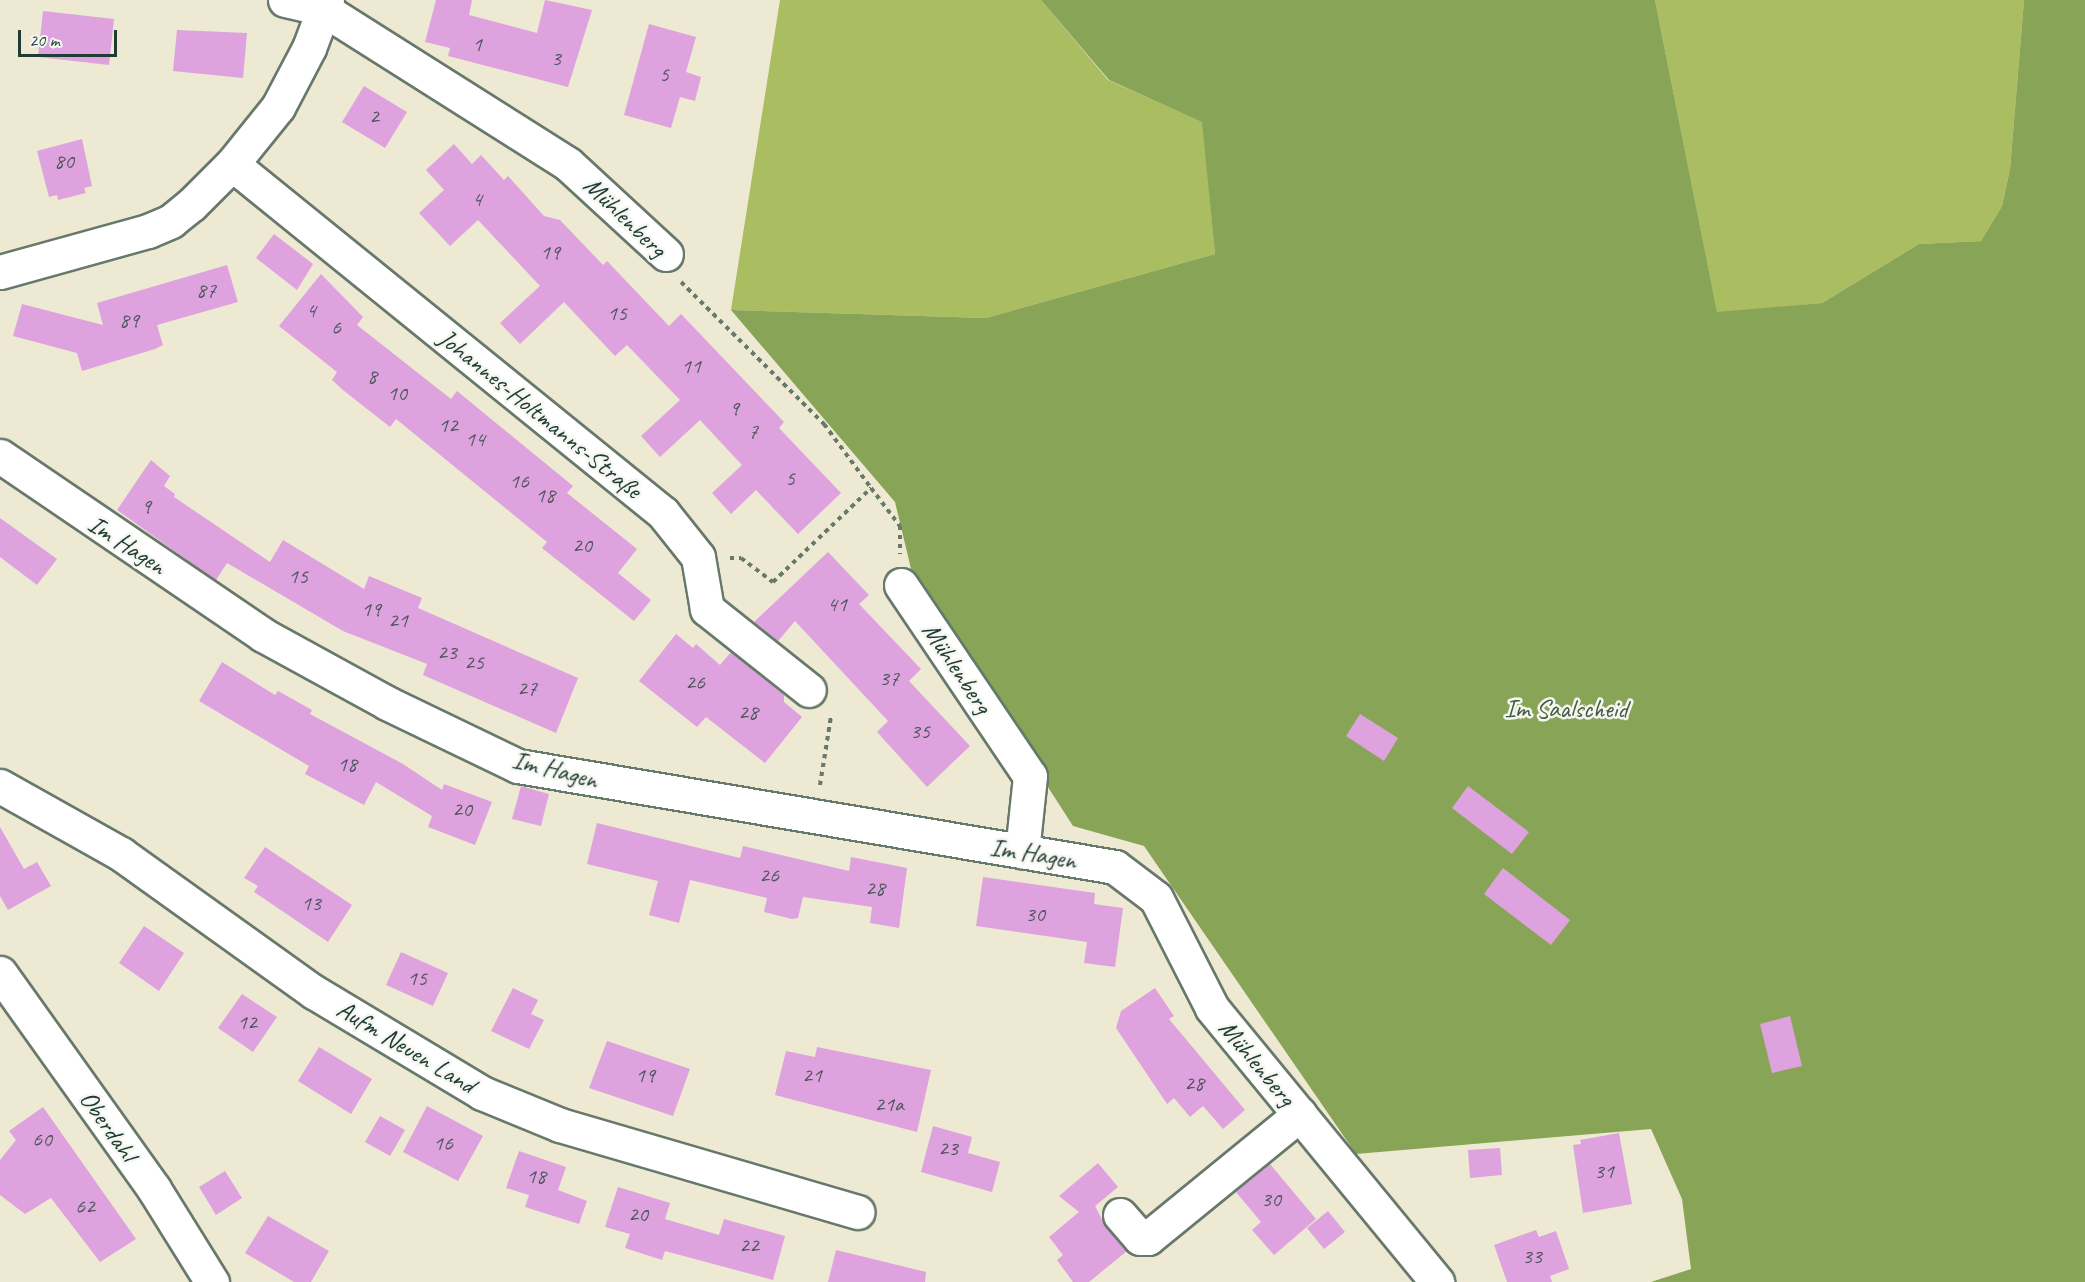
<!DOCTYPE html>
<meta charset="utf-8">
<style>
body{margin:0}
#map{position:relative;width:2085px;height:1282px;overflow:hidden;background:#ede9d2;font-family:Caveat,sans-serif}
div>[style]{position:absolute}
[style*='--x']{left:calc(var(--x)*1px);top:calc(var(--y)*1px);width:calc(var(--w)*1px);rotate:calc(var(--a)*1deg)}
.green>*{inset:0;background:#abbd61}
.forest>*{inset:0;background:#88a457}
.building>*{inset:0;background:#dea3de}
.path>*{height:4px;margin-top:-2px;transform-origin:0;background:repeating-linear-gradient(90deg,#67796b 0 4.5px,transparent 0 9px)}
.roads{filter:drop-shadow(2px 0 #67796b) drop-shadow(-2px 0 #67796b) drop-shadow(0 2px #67796b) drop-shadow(0 -2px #67796b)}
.minor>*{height:33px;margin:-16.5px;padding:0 16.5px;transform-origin:16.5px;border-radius:16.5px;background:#fff}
span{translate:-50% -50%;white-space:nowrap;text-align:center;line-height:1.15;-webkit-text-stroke:5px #f6f6f2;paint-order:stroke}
.number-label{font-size:22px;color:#4f565e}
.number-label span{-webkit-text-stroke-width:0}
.street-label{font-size:26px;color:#1f3d34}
.park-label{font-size:26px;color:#425d3f}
.scale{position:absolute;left:18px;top:30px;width:99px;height:27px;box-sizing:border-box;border:3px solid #1f3d34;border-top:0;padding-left:8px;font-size:18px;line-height:21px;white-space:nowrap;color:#1f3d34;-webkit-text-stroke:4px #f6f6f2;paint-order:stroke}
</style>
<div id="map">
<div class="green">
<i style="clip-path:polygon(780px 0,1041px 0,1108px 80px,1203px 122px,1215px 254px,986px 318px,731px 310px)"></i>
<i style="clip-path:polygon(1655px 0,2024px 0,2010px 169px,2002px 206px,1981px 241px,1919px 244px,1822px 303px,1717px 313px)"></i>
</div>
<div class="forest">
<i style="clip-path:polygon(1041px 0,1655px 0,1717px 312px,1822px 303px,1919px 244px,1981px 241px,2002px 206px,2010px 169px,2024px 0,2085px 0,2085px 1282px,1651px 1282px,1691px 1269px,1682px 1199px,1651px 1129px,1356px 1154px,1144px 846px,1073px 826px,913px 577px,895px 502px,731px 310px,986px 318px,1215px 254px,1202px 122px,1109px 80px)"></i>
</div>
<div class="building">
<i style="clip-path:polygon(436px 0,472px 0,469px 15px,537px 33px,545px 0,592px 10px,568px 87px,448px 56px,450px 48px,425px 42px)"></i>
<i style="clip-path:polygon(43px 11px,114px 19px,109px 65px,38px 57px)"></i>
<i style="clip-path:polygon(649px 24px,696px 37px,686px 72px,701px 77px,695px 101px,680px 97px,671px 128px,624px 115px)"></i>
<i style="clip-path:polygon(177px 30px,247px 33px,243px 78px,173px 71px)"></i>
<i style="clip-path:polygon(364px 86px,407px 112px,385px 148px,342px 122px)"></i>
<i style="clip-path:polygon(82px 139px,92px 186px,84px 188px,86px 193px,58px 200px,57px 195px,49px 197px,37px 151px)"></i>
<i style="clip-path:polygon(454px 144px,472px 164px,481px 155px,504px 180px,508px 176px,544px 216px,560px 220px,603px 265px,607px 261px,669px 326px,681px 314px,784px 422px,779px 428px,841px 493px,798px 534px,756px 490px,731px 514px,712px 493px,742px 465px,700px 420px,660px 457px,641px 436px,680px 400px,627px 345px,615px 356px,564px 302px,520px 344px,500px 323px,540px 286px,478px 220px,450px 246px,419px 213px,444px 190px,426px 170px)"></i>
<i style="clip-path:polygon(274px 234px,313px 264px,297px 290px,256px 258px)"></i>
<i style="clip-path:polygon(227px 265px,238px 302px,157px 325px,163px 345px,155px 349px,82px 371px,77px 353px,13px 336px,22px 304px,103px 325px,97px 303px)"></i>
<i style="clip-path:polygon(321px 274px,363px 317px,357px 325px,451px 399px,457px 391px,573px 486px,567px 493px,637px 549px,618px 573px,651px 600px,634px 621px,542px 548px,547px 542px,396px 419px,390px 427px,343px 390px,332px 380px,337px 372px,279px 326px)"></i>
<i style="clip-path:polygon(151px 460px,170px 476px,164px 486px,175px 494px,174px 497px,270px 562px,283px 540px,364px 589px,369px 576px,422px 598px,418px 608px,578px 678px,556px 733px,423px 675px,427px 664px,343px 631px,227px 563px,216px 580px,208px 575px,117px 510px)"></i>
<i style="clip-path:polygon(0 518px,57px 559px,37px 585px,0 557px)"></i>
<i style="clip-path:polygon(828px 552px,869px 595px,859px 604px,921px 669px,909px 681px,970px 746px,927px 787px,877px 732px,888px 721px,795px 621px,778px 641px,754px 622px)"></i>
<i style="clip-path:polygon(676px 634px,693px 648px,696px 644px,720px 665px,731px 652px,784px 695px,784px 702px,802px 717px,765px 763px,706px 717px,697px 727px,639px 681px)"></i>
<i style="clip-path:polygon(222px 662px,275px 695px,278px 691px,312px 710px,310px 714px,403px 764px,442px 790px,444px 784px,492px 802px,475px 845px,428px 827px,432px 816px,376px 782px,364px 805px,305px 774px,309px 766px,199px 701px)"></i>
<i style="clip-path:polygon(1360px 714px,1398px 738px,1384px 761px,1346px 736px)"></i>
<i style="clip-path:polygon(521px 786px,549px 794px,541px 826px,512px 819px)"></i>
<i style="clip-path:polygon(1468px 786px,1529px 832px,1512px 854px,1452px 808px)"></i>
<i style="clip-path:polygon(597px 823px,740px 858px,743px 846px,849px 871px,851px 857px,907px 868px,899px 928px,870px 923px,872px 907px,803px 897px,798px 918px,792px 919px,764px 912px,767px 898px,690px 880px,679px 923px,649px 915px,658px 881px,587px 864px)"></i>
<i style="clip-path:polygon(0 827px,24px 869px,37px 862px,51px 886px,8px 910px,0 896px)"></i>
<i style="clip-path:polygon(265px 847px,352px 905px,328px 942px,254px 892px,258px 886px,244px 878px)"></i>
<i style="clip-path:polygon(1503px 868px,1570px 920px,1551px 945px,1484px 894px)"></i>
<i style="clip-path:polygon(983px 877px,1095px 893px,1094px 904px,1123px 908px,1115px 967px,1084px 963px,1087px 942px,976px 926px)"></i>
<i style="clip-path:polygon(144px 926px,184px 953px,159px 991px,119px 963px)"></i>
<i style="clip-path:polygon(401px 952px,448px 973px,433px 1006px,386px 985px)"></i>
<i style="clip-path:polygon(513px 988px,538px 1000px,531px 1014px,544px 1020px,529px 1049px,491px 1031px)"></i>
<i style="clip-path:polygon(1155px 988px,1174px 1016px,1169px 1019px,1245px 1110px,1223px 1129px,1203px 1106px,1190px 1117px,1174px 1098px,1167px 1104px,1116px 1028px,1121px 1011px)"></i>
<i style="clip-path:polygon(242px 994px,277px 1017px,253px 1052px,218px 1028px)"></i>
<i style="clip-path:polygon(1790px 1016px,1802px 1066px,1772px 1073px,1760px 1024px)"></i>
<i style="clip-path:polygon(607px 1041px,690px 1069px,673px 1116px,589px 1088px)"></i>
<i style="clip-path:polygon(319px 1047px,372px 1079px,351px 1114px,298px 1081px)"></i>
<i style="clip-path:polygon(817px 1047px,931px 1070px,917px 1132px,775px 1095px,786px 1051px,815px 1057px)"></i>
<i style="clip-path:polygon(427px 1106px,483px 1136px,458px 1181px,403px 1152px)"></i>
<i style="clip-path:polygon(43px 1107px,136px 1239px,100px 1262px,51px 1198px,25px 1214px,0 1195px,0 1160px,16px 1140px,9px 1131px)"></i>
<i style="clip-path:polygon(380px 1116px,405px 1130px,390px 1156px,365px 1142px)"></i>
<i style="clip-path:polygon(933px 1126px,972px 1137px,968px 1153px,1000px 1162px,992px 1192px,921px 1172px)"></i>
<i style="clip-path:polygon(1619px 1133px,1632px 1204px,1583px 1213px,1573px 1145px,1581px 1144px,1580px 1140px)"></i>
<i style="clip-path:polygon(1500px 1148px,1502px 1175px,1470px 1178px,1468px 1150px)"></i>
<i style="clip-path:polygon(519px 1151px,566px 1167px,558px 1190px,587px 1201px,579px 1224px,525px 1207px,529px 1195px,506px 1188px)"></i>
<i style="clip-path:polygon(1098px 1163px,1118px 1187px,1095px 1206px,1106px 1227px,1127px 1251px,1089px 1282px,1073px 1282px,1057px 1260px,1063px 1255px,1049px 1237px,1079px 1212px,1059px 1196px)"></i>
<i style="clip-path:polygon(1270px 1164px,1316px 1219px,1274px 1255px,1252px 1230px,1261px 1222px,1236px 1192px)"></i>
<i style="clip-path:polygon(225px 1171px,242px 1198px,216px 1215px,199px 1187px)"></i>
<i style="clip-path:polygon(618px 1187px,670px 1203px,665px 1219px,719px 1235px,724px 1219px,785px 1236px,773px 1280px,665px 1251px,662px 1260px,625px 1248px,630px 1234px,605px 1227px)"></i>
<i style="clip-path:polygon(1328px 1211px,1345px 1232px,1324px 1249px,1307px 1228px)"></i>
<i style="clip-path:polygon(268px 1216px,329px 1251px,311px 1282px,294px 1282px,245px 1253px)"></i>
<i style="clip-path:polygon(1536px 1230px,1539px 1237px,1556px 1231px,1569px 1269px,1550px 1276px,1552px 1282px,1507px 1282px,1494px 1245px)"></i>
<i style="clip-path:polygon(836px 1250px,926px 1272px,925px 1282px,828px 1282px)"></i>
</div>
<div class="path">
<i style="--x:681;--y:282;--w:202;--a:44.8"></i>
<i style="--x:824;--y:424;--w:79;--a:53.7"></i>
<i style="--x:730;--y:558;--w:11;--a:0"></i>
<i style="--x:741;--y:558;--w:40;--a:37"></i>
<i style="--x:773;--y:582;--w:136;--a:-43.8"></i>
<i style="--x:871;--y:488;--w:48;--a:52.7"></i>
<i style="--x:900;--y:526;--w:28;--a:90"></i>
<i style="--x:820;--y:785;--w:70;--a:-80.9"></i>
</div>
<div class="roads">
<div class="minor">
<i style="--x:285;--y:0;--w:39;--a:13"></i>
<i style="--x:323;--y:9;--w:290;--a:32.3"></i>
<i style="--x:568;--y:164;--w:133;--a:42.6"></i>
<i style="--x:232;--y:164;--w:555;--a:39"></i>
<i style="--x:663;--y:513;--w:56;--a:51.5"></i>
<i style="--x:698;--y:557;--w:53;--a:80.2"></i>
<i style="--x:707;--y:609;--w:130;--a:38.5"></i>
<i style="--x:0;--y:272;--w:154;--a:-15.5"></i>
<i style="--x:148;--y:231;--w:25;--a:-23"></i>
<i style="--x:171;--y:221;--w:26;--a:-39"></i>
<i style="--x:191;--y:205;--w:58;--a:-45"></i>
<i style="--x:232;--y:164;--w:73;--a:-51.1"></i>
<i style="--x:278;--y:107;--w:67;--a:-62.3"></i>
<i style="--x:309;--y:48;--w:51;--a:-69.4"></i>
<i style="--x:0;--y:456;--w:318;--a:34.2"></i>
<i style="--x:263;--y:635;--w:141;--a:28.7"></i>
<i style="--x:387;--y:703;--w:145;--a:25.7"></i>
<i style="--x:518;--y:766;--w:605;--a:9.6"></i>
<i style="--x:1115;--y:867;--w:51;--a:37.1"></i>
<i style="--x:1156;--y:898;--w:123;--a:63"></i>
<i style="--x:1212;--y:1008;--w:355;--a:50.6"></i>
<i style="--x:901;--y:585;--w:230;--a:56"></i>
<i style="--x:1030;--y:776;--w:76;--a:96"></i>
<i style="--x:0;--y:786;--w:139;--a:29.3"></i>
<i style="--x:121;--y:854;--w:237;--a:35.6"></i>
<i style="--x:314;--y:992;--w:196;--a:31"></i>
<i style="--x:482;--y:1093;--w:84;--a:22.3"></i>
<i style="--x:560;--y:1125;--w:310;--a:16.3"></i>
<i style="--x:0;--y:973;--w:265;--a:54.5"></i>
<i style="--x:154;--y:1189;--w:110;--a:58.1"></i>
<i style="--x:1120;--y:1215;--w:30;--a:49"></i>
<i style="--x:1140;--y:1238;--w:8;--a:0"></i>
<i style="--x:1148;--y:1238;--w:196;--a:-39.2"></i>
</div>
</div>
<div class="number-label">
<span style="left:477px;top:45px">1</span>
<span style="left:556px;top:59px">3</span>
<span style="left:664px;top:75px">5</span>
<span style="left:374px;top:117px">2</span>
<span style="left:64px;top:162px">80</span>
<span style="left:477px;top:200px">4</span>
<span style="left:550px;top:253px">19</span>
<span style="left:206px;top:291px">87</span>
<span style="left:311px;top:311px">4</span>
<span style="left:617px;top:314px">15</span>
<span style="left:129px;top:321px">89</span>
<span style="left:336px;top:328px">6</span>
<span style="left:691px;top:367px">11</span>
<span style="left:372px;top:377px">8</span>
<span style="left:397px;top:394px">10</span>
<span style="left:734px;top:409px">9</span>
<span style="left:448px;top:426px">12</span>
<span style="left:753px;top:432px">7</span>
<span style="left:475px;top:440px">14</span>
<span style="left:790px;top:479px">5</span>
<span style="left:519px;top:482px">16</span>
<span style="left:545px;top:496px">18</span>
<span style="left:146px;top:507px">9</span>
<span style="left:582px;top:546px">20</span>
<span style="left:298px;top:577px">15</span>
<span style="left:837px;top:605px">41</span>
<span style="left:371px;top:610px">19</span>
<span style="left:398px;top:621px">21</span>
<span style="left:447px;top:653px">23</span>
<span style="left:474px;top:663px">25</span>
<span style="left:889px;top:679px">37</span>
<span style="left:695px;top:683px">26</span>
<span style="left:527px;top:689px">27</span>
<span style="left:748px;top:713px">28</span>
<span style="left:920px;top:732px">35</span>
<span style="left:347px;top:765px">18</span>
<span style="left:462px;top:810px">20</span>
<span style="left:769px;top:876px">26</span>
<span style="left:875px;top:889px">28</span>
<span style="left:311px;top:904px">13</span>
<span style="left:1035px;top:915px">30</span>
<span style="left:417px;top:979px">15</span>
<span style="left:247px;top:1023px">12</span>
<span style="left:645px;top:1076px">19</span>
<span style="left:812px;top:1076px">21</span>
<span style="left:1194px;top:1084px">28</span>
<span style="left:889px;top:1105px">21a</span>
<span style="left:42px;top:1140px">60</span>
<span style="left:443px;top:1144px">16</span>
<span style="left:948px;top:1149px">23</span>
<span style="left:1604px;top:1172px">31</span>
<span style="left:536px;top:1177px">18</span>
<span style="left:1271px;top:1200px">30</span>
<span style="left:85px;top:1207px">62</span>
<span style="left:638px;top:1215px">20</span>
<span style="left:749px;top:1246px">22</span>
<span style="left:1532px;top:1257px">33</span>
</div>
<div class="street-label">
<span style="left:625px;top:217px;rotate:44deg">Mühlenberg</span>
<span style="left:540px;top:414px;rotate:39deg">Johannes-Holtmanns-Straße</span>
<span style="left:127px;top:545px;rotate:33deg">Im Hagen</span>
<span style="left:957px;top:668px;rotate:56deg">Mühlenberg</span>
<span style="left:555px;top:770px;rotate:14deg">Im Hagen</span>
<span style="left:1033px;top:854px;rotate:9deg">Im Hagen</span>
<span style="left:406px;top:1047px;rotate:31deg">Aufm Neuen Land</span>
<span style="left:1257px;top:1063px;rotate:50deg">Mühlenberg</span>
<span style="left:108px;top:1126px;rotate:55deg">Oberdahl</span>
</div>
<div class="park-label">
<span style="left:1566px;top:709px">Im Saalscheid</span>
</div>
<div class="scale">20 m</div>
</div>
